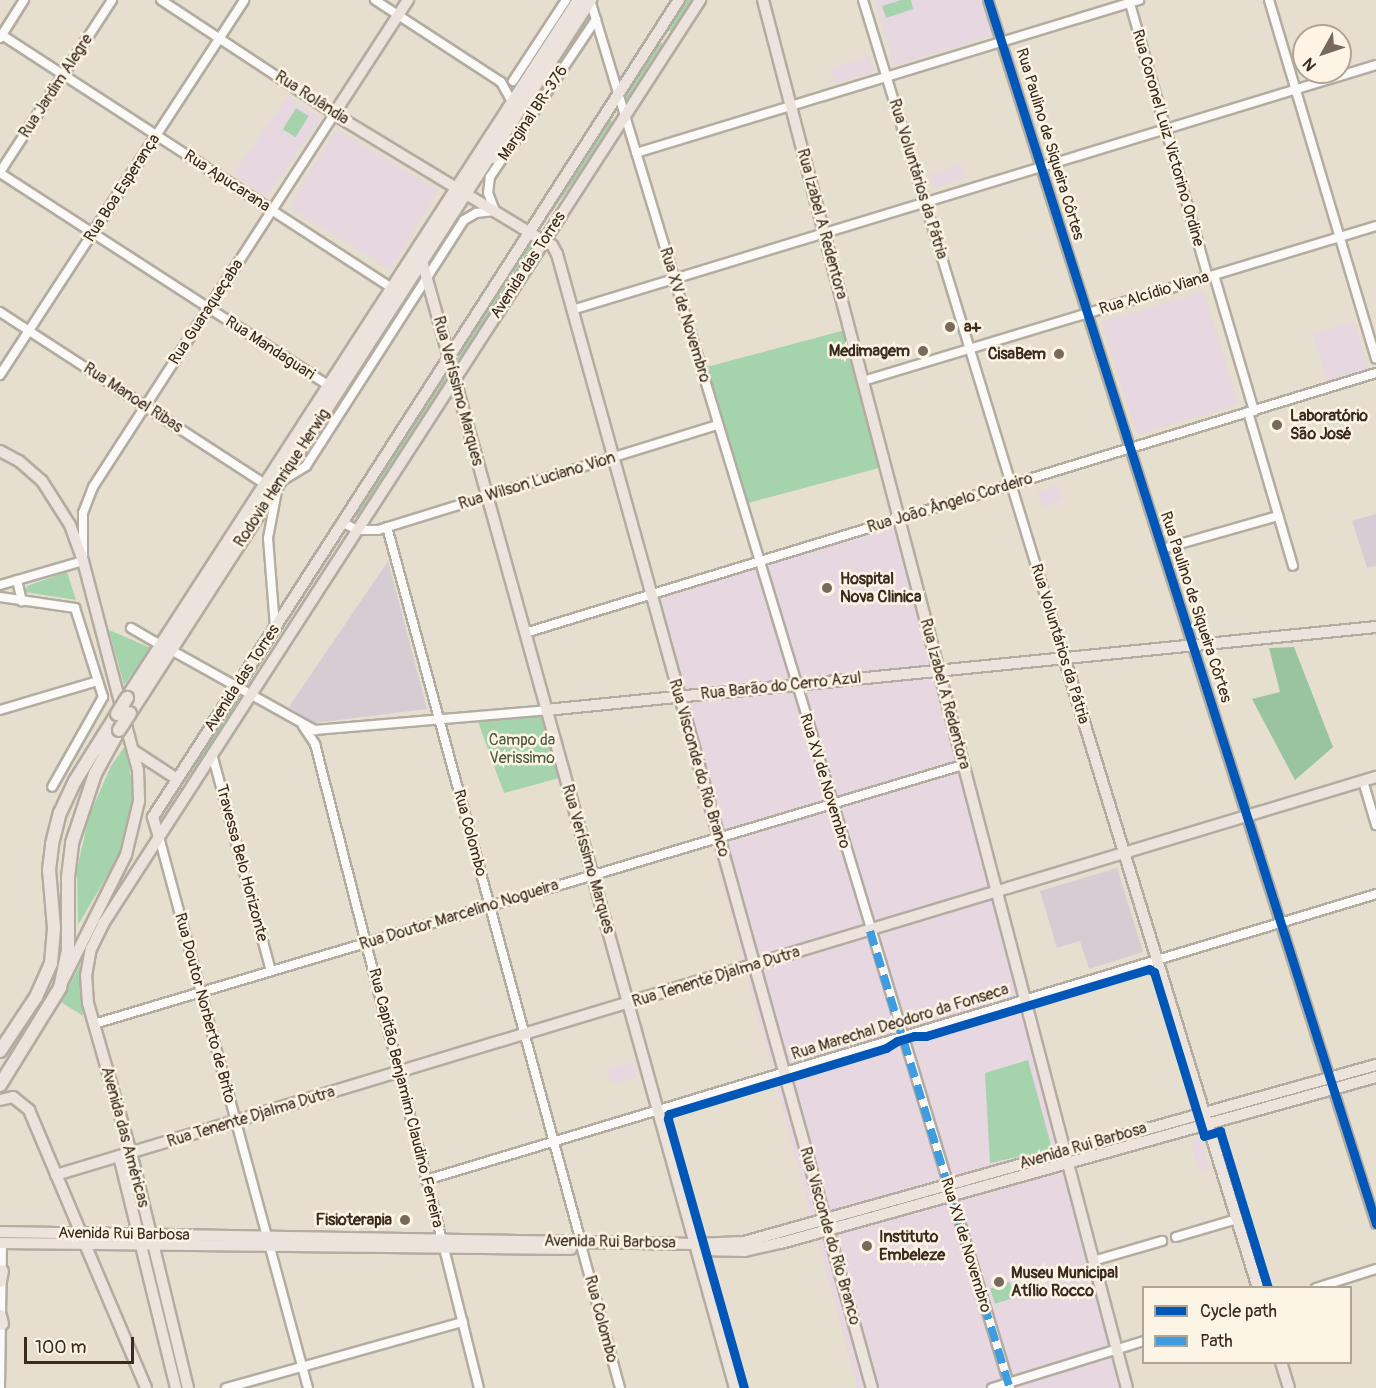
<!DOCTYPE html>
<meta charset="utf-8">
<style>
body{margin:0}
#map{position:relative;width:1376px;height:1388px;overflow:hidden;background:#e6dece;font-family:Pangolin,sans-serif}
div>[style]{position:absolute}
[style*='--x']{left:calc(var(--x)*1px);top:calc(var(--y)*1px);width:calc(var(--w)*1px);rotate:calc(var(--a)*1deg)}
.built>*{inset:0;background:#e7d7e0;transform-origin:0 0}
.industrial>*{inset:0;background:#d6cdd4}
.green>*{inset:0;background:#a5d3ac;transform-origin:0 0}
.forest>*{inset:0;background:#9ac4a0}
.roads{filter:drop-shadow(2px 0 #b3aca1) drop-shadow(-2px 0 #b3aca1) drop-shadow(0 2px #b3aca1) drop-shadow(0 -2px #b3aca1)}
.minor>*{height:8px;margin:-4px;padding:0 4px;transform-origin:4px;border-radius:4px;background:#fbfaf8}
.major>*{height:10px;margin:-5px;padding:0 5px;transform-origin:5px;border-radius:5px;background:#ece4dc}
.highway>*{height:12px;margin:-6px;padding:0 6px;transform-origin:6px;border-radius:6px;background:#ece4dc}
.bridges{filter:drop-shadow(2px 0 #b3aca1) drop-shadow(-2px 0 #b3aca1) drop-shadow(0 2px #b3aca1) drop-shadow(0 -2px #b3aca1)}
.highway-bridge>*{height:12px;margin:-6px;padding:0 6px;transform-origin:6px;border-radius:6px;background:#ece4dc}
.quiet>*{height:8px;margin-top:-4px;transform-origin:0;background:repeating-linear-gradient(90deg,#3f9ce0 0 15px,transparent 0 23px)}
.cycleway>*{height:9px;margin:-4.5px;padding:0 4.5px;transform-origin:4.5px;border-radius:4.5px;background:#0057b8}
.dots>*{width:16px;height:16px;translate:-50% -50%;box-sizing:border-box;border:3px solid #fcf5e5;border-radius:50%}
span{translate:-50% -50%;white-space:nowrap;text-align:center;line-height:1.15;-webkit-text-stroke:5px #fcf5e5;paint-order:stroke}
.street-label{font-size:16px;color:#3b2a1e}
.poi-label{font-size:16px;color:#3b2a1e;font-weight:700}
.left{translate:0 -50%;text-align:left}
.right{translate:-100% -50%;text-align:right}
.park-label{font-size:16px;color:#4b5a40}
.legend{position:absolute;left:1142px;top:1286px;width:210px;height:78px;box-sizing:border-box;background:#fcf5e5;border:2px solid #afa495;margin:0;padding:8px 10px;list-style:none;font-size:18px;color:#3b2a1e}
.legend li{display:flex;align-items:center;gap:12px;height:30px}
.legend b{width:30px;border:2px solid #afa495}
.north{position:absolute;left:1292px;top:24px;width:60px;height:60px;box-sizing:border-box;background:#fcf5e5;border:2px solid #afa495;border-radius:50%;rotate:230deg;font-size:16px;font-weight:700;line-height:24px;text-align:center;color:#3b2a1e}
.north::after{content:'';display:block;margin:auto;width:21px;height:27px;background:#77695c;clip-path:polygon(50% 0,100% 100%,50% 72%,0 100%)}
.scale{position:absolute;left:24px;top:1337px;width:110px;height:27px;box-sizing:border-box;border:3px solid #3b2a1e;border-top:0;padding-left:8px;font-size:18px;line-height:21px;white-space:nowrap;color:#3b2a1e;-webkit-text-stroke:4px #fcf5e5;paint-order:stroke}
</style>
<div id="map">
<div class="built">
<div style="clip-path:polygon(874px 0,983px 0,994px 35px,895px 66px)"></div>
<div style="left:869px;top:56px;width:16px;height:40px;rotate:72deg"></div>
<div style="left:288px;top:96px;width:40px;height:95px;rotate:35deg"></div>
<div style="left:336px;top:129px;width:119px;height:92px;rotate:31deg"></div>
<div style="left:961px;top:165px;width:14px;height:33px;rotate:73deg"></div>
<div style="clip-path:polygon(1204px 291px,1237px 401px,1233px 406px,1137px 435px,1101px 322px)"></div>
<div style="left:1354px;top:321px;width:51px;height:43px;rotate:73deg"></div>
<div style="left:1058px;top:485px;width:16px;height:21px;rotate:72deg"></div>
<div style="left:896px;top:527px;width:891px;height:260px;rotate:75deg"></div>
<div style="left:633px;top:1062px;width:15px;height:27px;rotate:74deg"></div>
<div style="left:1201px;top:1139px;width:30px;height:10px;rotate:76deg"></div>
</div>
<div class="industrial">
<div style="clip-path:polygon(1376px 514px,1376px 566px,1367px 567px,1352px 521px)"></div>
<div style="clip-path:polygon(388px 561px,427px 709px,314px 723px,289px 707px)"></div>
<div style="clip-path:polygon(1117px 868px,1143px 952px,1089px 969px,1080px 941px,1057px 948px,1040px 891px)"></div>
</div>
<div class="green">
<div style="clip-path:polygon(684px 0,698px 0,675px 34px,666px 28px)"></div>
<div style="clip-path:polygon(901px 0,911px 0,913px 9px,886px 18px,882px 6px)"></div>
<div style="clip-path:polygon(658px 42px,667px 47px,628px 106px,624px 93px)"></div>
<div style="left:296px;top:108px;width:15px;height:25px;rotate:32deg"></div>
<div style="left:608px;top:119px;width:9px;height:129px;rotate:36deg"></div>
<div style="left:529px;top:238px;width:12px;height:143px;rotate:31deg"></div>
<div style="left:845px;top:330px;width:142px;height:144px;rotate:75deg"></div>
<div style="clip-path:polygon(445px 370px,452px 379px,359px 518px,353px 514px)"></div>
<div style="clip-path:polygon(67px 572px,76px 600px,25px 592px,27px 586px)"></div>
<div style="clip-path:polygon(109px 630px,151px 648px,124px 685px)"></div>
<div style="left:234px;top:696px;width:10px;height:100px;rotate:29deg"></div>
<div style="clip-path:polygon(544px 713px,563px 777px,504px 793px,477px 719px)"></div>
<div style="clip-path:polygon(125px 746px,133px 787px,133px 809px,127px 835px,116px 861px,78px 925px,77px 869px,89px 816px,111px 766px)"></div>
<div style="clip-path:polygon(80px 965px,83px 1016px,61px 1002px)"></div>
<div style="clip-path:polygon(1028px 1060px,1052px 1149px,990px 1163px,985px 1073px)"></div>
<div style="left:1010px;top:1282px;width:16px;height:21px;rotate:72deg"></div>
</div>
<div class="forest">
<div style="clip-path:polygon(1294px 647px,1333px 747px,1295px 780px,1252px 699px,1280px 692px,1269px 648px)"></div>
</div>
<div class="roads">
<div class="minor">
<div style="--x:375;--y:0;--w:150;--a:33.1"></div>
<div style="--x:501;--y:82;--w:23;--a:61"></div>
<div style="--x:590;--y:0;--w:1450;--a:73.16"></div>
<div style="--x:863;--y:0;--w:687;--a:72.99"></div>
<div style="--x:988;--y:0;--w:1284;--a:72.41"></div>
<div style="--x:1129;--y:0;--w:288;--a:74.1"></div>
<div style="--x:1269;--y:0;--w:374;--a:73.4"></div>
<div style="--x:2;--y:35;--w:465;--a:33"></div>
<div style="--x:0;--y:38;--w:45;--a:-57.7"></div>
<div style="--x:513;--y:81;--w:97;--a:-56.8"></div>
<div style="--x:636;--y:153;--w:526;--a:-16.92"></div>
<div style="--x:0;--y:172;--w:205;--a:-56.9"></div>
<div style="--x:0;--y:173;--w:392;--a:32.9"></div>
<div style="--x:1214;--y:275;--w:142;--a:73.6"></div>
<div style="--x:572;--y:310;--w:841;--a:-16.95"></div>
<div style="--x:0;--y:312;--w:316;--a:33"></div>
<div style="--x:0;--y:375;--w:447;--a:-56.9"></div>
<div style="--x:863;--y:381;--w:536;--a:-16.81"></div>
<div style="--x:1248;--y:412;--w:160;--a:73.7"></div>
<div style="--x:283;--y:480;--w:27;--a:-31"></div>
<div style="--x:306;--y:466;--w:292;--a:-57.3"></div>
<div style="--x:464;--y:220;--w:14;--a:-30"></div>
<div style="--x:476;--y:213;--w:19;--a:-6"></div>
<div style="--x:495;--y:211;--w:19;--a:-111"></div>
<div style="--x:488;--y:193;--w:16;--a:-83"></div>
<div style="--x:490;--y:177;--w:190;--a:-56.1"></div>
<div style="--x:342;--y:522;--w:17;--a:28"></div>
<div style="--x:357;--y:530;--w:21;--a:0"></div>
<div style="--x:378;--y:530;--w:356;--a:-17.2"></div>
<div style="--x:387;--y:527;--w:741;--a:74.82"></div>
<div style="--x:1162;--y:549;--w:121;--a:-15.9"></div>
<div style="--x:17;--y:580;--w:22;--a:77"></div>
<div style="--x:0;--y:585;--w:86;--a:-16.1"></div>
<div style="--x:83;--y:561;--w:48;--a:-90"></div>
<div style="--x:83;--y:513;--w:28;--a:-69"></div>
<div style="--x:93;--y:487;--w:444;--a:-57.1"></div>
<div style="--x:334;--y:114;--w:207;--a:-146.6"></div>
<div style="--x:0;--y:597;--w:76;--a:8.3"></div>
<div style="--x:75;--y:608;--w:93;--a:72.5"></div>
<div style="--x:103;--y:697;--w:103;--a:119.5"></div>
<div style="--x:275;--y:627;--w:89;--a:-94.5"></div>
<div style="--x:268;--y:538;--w:48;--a:-79.2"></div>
<div style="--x:131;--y:628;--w:34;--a:30"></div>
<div style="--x:525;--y:633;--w:890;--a:-16.99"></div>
<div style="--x:171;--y:650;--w:165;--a:29.1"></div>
<div style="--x:315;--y:730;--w:232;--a:-4.9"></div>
<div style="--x:0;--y:710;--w:102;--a:-16.5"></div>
<div style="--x:303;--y:726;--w:22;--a:56"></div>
<div style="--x:315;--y:744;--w:512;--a:75.64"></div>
<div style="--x:212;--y:754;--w:225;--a:74.8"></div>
<div style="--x:1363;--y:781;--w:46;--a:73.5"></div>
<div style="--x:159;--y:837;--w:571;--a:74.87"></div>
<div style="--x:94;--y:1024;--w:907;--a:-16.6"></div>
<div style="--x:426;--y:1180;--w:992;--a:-16.75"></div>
<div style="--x:1176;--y:1237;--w:64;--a:-16.4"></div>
<div style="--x:444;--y:1248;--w:144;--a:76"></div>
<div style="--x:582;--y:1249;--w:144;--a:74.7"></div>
<div style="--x:1093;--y:1261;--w:72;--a:-16.2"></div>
<div style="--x:1316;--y:1288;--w:63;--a:-17.6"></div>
<div style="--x:0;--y:1388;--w:145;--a:-89.2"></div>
<div style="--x:226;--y:1388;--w:246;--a:-15.6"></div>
<div style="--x:992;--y:1388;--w:159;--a:-17.2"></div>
</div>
<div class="major">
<div style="--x:408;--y:0;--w:136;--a:123"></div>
<div style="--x:334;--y:114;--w:245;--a:31.2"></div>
<div style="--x:544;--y:241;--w:9;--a:27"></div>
<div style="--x:552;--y:245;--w:10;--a:61"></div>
<div style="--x:557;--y:254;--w:1177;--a:74.48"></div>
<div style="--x:763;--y:0;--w:1435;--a:75.31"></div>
<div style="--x:422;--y:261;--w:1170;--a:74.48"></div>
<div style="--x:0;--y:451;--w:21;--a:28"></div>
<div style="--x:19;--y:461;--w:30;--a:41"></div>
<div style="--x:42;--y:481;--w:52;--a:57.5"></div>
<div style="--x:70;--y:525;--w:38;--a:70"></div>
<div style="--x:83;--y:561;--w:216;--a:75.3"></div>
<div style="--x:138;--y:770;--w:31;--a:88"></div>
<div style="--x:139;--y:801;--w:56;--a:103.5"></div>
<div style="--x:126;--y:855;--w:139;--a:116.6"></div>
<div style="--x:1064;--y:657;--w:660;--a:72.91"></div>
<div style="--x:546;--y:710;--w:834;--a:-5.71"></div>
<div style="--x:134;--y:751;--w:51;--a:33.1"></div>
<div style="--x:159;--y:837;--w:21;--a:-107"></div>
<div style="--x:153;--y:817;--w:972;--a:-57.23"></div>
<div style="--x:0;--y:1100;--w:13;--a:-13"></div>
<div style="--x:13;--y:1097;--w:21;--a:39"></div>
<div style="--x:29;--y:1110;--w:134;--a:67.1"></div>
<div style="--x:119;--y:1156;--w:239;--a:76.2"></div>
<div style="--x:56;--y:1175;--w:1379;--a:-16.78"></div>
<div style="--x:0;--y:1232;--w:695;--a:0.99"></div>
<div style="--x:695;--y:1244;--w:49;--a:-2.3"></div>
<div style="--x:744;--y:1242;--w:656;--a:-15.65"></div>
<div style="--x:0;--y:1243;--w:571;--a:0.6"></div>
<div style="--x:85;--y:1244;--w:156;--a:67"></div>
<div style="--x:701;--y:1250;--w:44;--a:1.3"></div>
<div style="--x:745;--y:1251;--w:37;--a:-13"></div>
<div style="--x:781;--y:1243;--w:618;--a:-15.59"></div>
<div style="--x:1281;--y:1362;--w:27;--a:73"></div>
<div style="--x:188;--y:1388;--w:242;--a:-103.6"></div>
<div style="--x:131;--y:1153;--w:156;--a:-106"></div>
<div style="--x:88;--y:1003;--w:27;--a:-94"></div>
<div style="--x:86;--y:976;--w:27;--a:-80"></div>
<div style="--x:91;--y:949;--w:28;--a:-64"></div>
<div style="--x:103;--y:924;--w:103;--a:-57.2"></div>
<div style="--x:159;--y:837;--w:997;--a:-57.12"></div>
</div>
<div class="highway">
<div style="--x:493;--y:157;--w:26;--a:-39"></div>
<div style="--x:127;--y:698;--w:832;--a:-57.07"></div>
<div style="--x:130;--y:713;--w:849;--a:-57.17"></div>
<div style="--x:0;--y:1051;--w:65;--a:-56.3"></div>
<div style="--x:36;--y:997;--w:37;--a:-66"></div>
<div style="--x:51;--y:963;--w:35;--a:-85"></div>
<div style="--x:54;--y:928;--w:58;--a:-94.9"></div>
<div style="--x:49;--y:870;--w:26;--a:-83"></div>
<div style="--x:52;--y:844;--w:32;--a:-76"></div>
<div style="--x:60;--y:813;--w:35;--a:-65"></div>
<div style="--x:75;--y:781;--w:79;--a:-57.9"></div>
<div style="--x:0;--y:1085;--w:114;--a:-58.3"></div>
<div style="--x:60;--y:988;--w:40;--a:-78"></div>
<div style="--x:68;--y:949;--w:72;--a:-90"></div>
<div style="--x:68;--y:877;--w:34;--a:-83"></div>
<div style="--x:72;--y:843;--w:73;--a:-71.6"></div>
<div style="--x:95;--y:774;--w:50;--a:-61.4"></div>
<div style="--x:0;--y:1281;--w:10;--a:-79"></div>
<div style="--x:0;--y:1316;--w:8;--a:76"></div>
</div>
</div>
<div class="bridges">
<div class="highway-bridge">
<div style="--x:117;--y:714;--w:19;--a:-58"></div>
<div style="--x:119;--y:730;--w:20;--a:-57"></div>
</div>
</div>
<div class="quiet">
<div style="--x:870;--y:931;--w:478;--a:73"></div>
</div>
<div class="cycleway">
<div style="--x:988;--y:0;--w:1284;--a:72.41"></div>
<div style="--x:744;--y:1388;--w:280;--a:-105.8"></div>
<div style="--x:668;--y:1119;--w:5;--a:-79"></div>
<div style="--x:669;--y:1114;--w:227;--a:-16.9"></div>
<div style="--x:886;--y:1048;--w:13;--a:-32"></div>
<div style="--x:897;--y:1041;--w:18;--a:-16"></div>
<div style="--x:914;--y:1036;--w:12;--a:0"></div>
<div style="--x:926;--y:1036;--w:233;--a:-16.7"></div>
<div style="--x:1149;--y:969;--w:6;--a:31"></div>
<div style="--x:1154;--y:972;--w:171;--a:73"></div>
<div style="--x:1204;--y:1136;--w:17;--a:-17"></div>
<div style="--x:1220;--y:1131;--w:164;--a:73"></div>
</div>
<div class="dots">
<div style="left:950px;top:327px;background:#77695c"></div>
<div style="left:923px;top:351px;background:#77695c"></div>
<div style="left:1059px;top:354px;background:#77695c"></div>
<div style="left:1277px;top:425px;background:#77695c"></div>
<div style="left:827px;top:588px;background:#77695c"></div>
<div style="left:405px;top:1220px;background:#77695c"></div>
<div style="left:867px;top:1246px;background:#77695c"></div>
<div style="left:999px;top:1282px;background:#77695c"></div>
</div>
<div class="street-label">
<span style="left:56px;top:86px;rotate:-57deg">Rua Jardim Alegre</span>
<span style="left:312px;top:98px;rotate:33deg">Rua Rolândia</span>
<span style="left:533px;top:113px;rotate:-56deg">Marginal BR-376</span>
<span style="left:1168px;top:138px;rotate:74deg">Rua Coronel Luiz Victorino Ordine</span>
<span style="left:1050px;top:144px;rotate:73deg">Rua Paulino de Siqueira Côrtes</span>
<span style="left:918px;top:179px;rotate:73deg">Rua Voluntários da Pátria</span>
<span style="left:227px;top:181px;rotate:33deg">Rua Apucarana</span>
<span style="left:122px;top:188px;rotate:-57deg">Rua Boa Esperança</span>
<span style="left:822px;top:224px;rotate:75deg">Rua Izabel A Redentora</span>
<span style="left:528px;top:265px;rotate:-57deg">Avenida das Torres</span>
<span style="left:1154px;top:293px;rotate:-17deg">Rua Alcídio Viana</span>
<span style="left:206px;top:312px;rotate:-57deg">Rua Guaraqueçaba</span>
<span style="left:685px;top:315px;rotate:73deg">Rua XV de Novembro</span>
<span style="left:270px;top:348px;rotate:33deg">Rua Mandaguari</span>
<span style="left:458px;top:391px;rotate:75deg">Rua Veríssimo Marques</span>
<span style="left:133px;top:398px;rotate:33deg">Rua Manoel Ribas</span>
<span style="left:282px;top:478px;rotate:-57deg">Rodovia Henrique Herwig</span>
<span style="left:537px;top:481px;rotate:-17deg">Rua Wilson Luciano Vion</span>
<span style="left:950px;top:503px;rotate:-17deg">Rua João Ângelo Cordeiro</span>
<span style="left:1196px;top:607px;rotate:72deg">Rua Paulino de Siqueira Côrtes</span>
<span style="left:1060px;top:644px;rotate:73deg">Rua Voluntários da Pátria</span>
<span style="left:242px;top:678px;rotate:-57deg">Avenida das Torres</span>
<span style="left:781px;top:686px;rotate:-6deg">Rua Barão do Cerro Azul</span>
<span style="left:945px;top:694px;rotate:75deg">Rua Izabel A Redentora</span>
<span style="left:699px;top:768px;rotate:74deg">Rua Visconde do Rio Branco</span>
<span style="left:825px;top:781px;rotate:73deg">Rua XV de Novembro</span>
<span style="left:470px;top:833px;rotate:75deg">Rua Colombo</span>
<span style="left:588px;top:859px;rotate:74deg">Rua Veríssimo Marques</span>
<span style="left:242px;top:863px;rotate:75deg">Travessa Belo Horizonte</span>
<span style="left:459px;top:915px;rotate:-17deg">Rua Doutor Marcelino Nogueira</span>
<span style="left:716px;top:977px;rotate:-17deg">Rua Tenente Djalma Dutra</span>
<span style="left:205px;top:1008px;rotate:75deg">Rua Doutor Norberto de Brito</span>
<span style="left:900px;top:1022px;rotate:-17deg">Rua Marechal Deodoro da Fonseca</span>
<span style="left:406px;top:1098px;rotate:76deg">Rua Capitão Benjamim Claudino Ferreira</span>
<span style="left:251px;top:1117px;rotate:-17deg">Rua Tenente Djalma Dutra</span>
<span style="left:125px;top:1137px;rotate:75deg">Avenida das Américas</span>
<span style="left:1083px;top:1146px;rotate:-16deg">Avenida Rui Barbosa</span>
<span style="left:124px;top:1234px;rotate:1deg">Avenida Rui Barbosa</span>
<span style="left:830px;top:1236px;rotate:74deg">Rua Visconde do Rio Branco</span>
<span style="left:610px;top:1242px;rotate:1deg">Avenida Rui Barbosa</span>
<span style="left:966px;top:1245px;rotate:73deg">Rua XV de Novembro</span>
<span style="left:601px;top:1319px;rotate:75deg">Rua Colombo</span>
</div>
<div class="poi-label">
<span class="left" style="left:964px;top:327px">a+</span>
<span class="right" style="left:910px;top:351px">Medimagem</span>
<span class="right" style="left:1046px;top:354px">CisaBem</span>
<span class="left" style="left:1290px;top:425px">Laboratório<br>São José</span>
<span class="left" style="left:840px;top:588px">Hospital<br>Nova Clinica</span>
<span class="right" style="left:392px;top:1220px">Fisioterapia</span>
<span class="left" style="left:879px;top:1246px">Instituto<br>Embeleze</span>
<span class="left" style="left:1011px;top:1282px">Museu Municipal<br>Atílio Rocco</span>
</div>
<div class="park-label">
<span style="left:522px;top:749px">Campo da<br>Verissimo</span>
</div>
<ul class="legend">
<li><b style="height:8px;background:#0057b8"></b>Cycle path</li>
<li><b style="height:8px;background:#3f9ce0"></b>Path</li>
</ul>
<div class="north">N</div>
<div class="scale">100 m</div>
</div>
